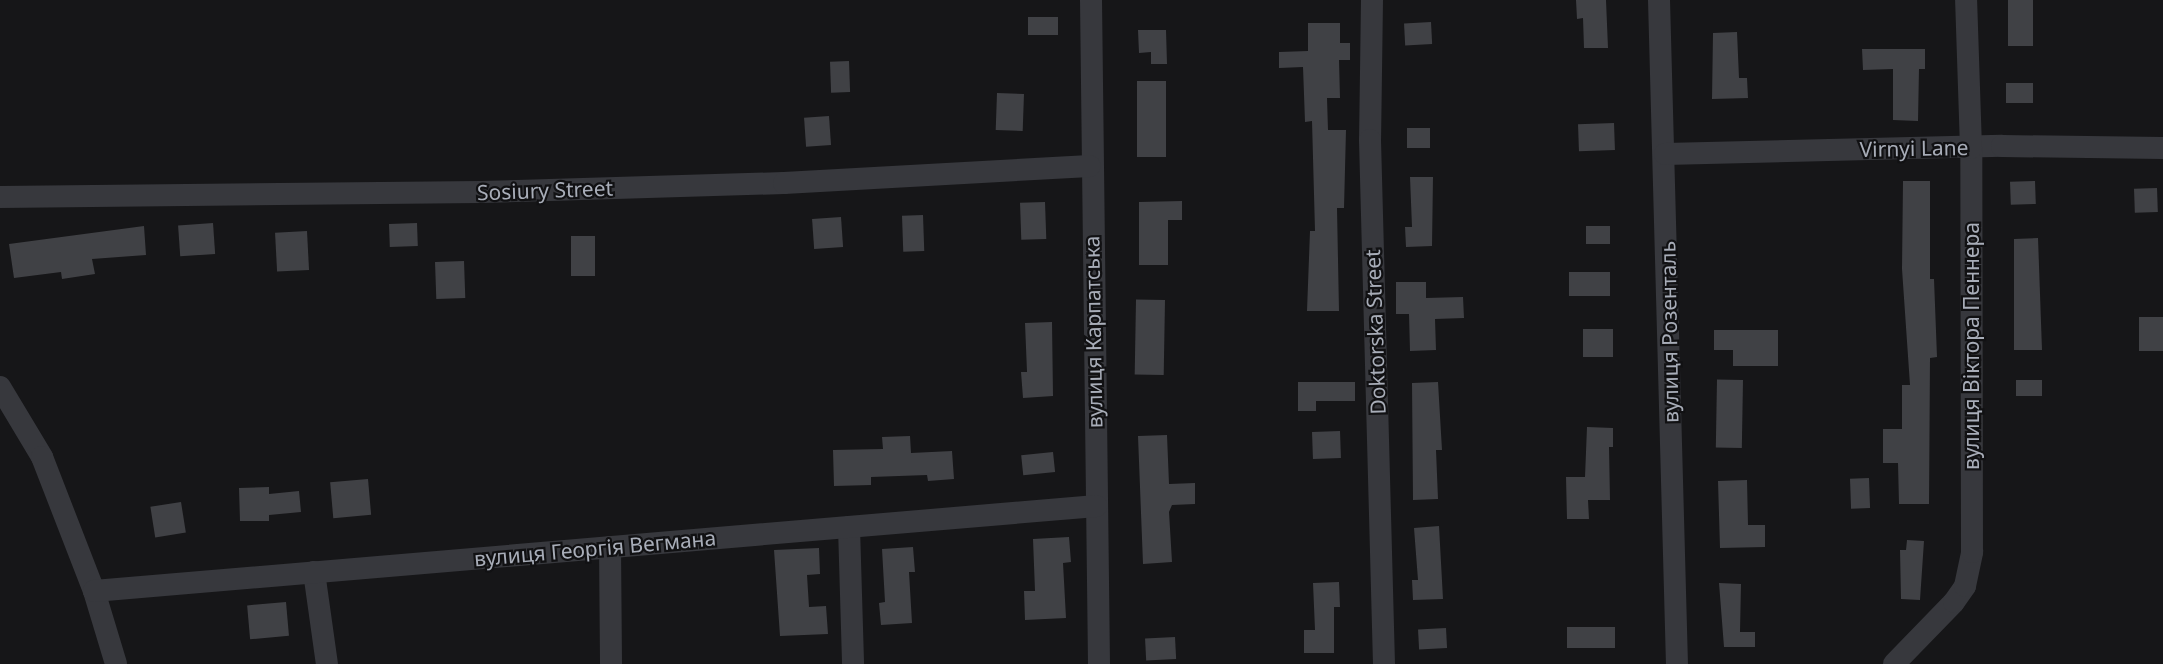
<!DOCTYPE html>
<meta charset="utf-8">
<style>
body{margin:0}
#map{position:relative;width:2163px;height:664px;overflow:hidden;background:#161618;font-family:"Noto Sans",sans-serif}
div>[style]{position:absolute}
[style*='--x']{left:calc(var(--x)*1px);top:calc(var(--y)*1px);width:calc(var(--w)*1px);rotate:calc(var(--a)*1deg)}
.building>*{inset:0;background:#404145;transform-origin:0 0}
.minor>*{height:22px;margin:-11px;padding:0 11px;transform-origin:11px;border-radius:11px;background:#37383d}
span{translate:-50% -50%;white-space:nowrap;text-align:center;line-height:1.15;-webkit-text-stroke:4.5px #111113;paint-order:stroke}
.street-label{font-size:21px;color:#a8adb8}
</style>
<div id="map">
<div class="building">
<div style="clip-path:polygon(1576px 0,1606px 0,1608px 48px,1584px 48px,1583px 18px,1577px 19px)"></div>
<div style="left:2008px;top:0;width:25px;height:46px"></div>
<div style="left:1028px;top:17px;width:30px;height:18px"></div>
<div style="left:1431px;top:22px;width:22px;height:27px;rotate:87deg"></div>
<div style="clip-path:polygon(1308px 23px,1340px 23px,1340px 43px,1350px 43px,1350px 60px,1339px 60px,1340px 98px,1327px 98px,1328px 130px,1346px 130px,1344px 208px,1337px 208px,1339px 311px,1307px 311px,1310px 231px,1315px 231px,1312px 121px,1305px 122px,1303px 67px,1279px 68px,1279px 52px,1308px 51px)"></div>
<div style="clip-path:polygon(1138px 30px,1166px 30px,1167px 64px,1151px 64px,1151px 52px,1139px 53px)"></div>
<div style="clip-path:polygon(1737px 32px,1739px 78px,1747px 78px,1748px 98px,1712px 99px,1713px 33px)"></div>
<div style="clip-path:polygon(1862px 49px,1925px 49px,1925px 69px,1919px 69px,1918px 121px,1893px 120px,1893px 69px,1863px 70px)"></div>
<div style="left:849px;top:61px;width:31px;height:19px;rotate:88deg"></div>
<div style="left:1166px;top:81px;width:76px;height:29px;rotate:90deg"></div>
<div style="left:2006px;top:83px;width:27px;height:20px"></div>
<div style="left:997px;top:93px;width:27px;height:37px;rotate:2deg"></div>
<div style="left:829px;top:116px;width:29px;height:25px;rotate:86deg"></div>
<div style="left:1614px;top:123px;width:27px;height:36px;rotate:88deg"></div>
<div style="left:1407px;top:128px;width:23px;height:20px"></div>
<div style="clip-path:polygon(1410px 177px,1433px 177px,1432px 246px,1406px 247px,1405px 227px,1412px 227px)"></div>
<div style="clip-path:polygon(1903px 181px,1930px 181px,1930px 279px,1934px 279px,1937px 357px,1930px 358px,1929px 504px,1899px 504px,1898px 463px,1883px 463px,1883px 429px,1902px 429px,1902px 385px,1910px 385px,1902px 269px)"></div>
<div style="left:2035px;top:181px;width:23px;height:25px;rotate:88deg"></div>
<div style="left:2157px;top:188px;width:24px;height:23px;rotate:88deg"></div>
<div style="clip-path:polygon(1182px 201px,1182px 220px,1168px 220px,1168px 265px,1139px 265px,1139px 202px)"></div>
<div style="left:1045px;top:202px;width:37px;height:25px;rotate:88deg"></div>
<div style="left:923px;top:215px;width:36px;height:21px;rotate:88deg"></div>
<div style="left:841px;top:217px;width:30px;height:29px;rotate:86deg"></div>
<div style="left:213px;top:223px;width:31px;height:35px;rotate:86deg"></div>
<div style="left:417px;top:223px;width:23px;height:28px;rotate:88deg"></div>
<div style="clip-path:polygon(144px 226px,146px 255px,92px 259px,95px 274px,62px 279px,61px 272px,14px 278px,9px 244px)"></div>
<div style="left:1586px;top:226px;width:24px;height:18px"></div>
<div style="left:307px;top:231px;width:39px;height:32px;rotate:87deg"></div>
<div style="left:571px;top:236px;width:24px;height:40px"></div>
<div style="clip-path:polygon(2038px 238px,2042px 350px,2014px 350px,2014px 239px)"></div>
<div style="left:464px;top:261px;width:37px;height:29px;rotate:88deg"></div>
<div style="left:1610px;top:272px;width:24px;height:41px;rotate:90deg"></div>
<div style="clip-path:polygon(1396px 282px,1426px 282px,1426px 298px,1463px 297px,1464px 318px,1435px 319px,1436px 350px,1410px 351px,1409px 314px,1396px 314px)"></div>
<div style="left:1165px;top:300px;width:75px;height:29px;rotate:91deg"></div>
<div style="left:2163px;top:317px;width:34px;height:24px;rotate:90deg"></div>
<div style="clip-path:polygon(1052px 322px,1053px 396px,1023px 398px,1021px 372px,1027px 372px,1025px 323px)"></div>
<div style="left:1583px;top:329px;width:30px;height:28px"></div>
<div style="clip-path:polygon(1714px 330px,1778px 330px,1778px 366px,1733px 366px,1733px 350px,1714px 350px)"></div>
<div style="left:1743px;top:380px;width:68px;height:26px;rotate:91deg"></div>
<div style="left:2016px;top:380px;width:26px;height:16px"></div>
<div style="clip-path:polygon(1298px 382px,1355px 382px,1355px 401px,1316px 401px,1316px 411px,1298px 411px)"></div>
<div style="clip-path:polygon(1438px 382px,1442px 450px,1436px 450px,1438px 499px,1413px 500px,1412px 383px)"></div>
<div style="clip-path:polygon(1587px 427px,1613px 428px,1613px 447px,1609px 447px,1610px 500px,1588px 500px,1589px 519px,1567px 519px,1566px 477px,1585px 477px)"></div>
<div style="left:1340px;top:431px;width:27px;height:28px;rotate:88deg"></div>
<div style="clip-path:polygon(1167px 435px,1169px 484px,1195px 483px,1195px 504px,1172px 505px,1169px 512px,1172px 562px,1143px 564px,1138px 436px)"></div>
<div style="clip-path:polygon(910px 436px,911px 453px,952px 451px,954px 479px,928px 481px,927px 475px,871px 477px,871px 485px,834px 486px,833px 450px,883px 449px,882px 437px)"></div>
<div style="left:1053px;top:452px;width:20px;height:32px;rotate:84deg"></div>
<div style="left:1869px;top:478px;width:30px;height:19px;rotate:88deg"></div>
<div style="left:368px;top:479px;width:36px;height:38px;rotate:85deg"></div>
<div style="clip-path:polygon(1747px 480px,1748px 525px,1765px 525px,1765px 547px,1720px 548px,1718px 481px)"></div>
<div style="clip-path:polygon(269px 487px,269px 494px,299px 491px,301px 512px,269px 515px,269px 521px,240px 521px,239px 488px)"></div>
<div style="left:181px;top:502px;width:31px;height:31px;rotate:81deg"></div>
<div style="clip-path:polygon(1439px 526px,1443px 599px,1413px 600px,1412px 580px,1418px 580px,1414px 528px)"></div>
<div style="clip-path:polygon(1069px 537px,1071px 562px,1063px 563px,1066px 618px,1025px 620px,1024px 591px,1035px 591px,1033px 539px)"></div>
<div style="clip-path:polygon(1907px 540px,1924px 541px,1920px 600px,1901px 599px,1900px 550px,1906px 550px)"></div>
<div style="clip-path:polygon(913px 547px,915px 572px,909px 572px,912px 623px,881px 625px,879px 603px,885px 602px,882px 549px)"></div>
<div style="clip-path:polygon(819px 548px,820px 574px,807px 575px,809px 607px,826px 606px,828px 634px,780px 636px,774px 550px)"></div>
<div style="clip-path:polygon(1339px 582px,1340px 607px,1334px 607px,1334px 653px,1304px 653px,1304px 630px,1315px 630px,1313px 583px)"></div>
<div style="clip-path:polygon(1719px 583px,1741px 584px,1740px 632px,1755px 632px,1755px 647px,1724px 647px)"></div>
<div style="left:286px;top:602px;width:34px;height:39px;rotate:85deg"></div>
<div style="left:1567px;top:627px;width:48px;height:21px"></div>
<div style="left:1446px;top:628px;width:20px;height:28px;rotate:87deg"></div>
<div style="left:1175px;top:637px;width:22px;height:30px;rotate:87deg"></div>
</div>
<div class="minor">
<div style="--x:1091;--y:0;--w:664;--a:89.31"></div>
<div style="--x:1372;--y:0;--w:140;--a:90.8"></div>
<div style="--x:1370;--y:140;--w:524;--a:88.47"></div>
<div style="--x:1659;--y:0;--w:664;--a:88.45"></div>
<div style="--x:1665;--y:154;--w:337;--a:-1.4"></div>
<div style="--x:2002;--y:146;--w:161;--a:0.7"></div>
<div style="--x:0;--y:197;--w:481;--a:-0.6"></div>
<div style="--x:481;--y:192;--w:303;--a:-1.7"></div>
<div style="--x:784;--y:183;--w:306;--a:-3.2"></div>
<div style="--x:0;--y:387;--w:82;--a:59"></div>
<div style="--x:42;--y:457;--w:144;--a:68.8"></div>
<div style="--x:94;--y:591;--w:76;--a:73.2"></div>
<div style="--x:849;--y:527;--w:137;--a:88.3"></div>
<div style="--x:610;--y:547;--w:117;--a:89.5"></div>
<div style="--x:314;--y:572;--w:93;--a:82"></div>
<div style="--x:94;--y:591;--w:1006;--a:-4.85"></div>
<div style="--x:1894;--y:664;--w:86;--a:-45.9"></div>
<div style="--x:1954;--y:602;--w:19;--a:-55"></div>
<div style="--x:1965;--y:586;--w:35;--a:-78"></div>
<div style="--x:1972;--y:552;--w:404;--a:-90.1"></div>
<div style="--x:1971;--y:148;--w:148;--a:-91.9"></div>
</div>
<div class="street-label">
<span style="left:1914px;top:148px;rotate:-1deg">Virnyi Lane</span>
<span style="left:545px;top:190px;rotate:-2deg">Sosiury Street</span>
<span style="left:1093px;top:332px;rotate:-91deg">вулиця Карпатська</span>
<span style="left:1375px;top:332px;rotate:-92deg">Doktorska Street</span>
<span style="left:1669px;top:332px;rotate:-91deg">вулиця Розенталь</span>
<span style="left:1971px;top:346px;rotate:-90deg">вулиця Віктора Пеннера</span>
<span style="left:595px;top:548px;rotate:-5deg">вулиця Георгія Вегмана</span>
</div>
</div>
